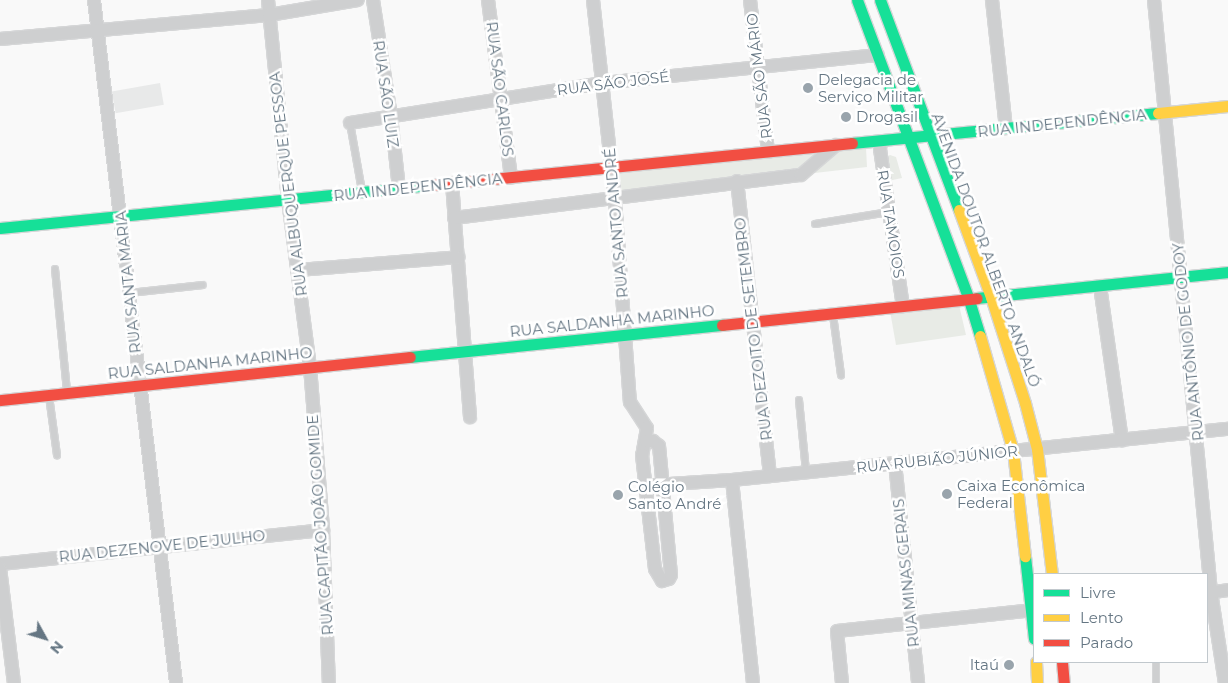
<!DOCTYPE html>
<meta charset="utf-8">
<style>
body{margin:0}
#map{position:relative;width:1228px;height:683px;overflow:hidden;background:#f9f9f9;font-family:Montserrat,sans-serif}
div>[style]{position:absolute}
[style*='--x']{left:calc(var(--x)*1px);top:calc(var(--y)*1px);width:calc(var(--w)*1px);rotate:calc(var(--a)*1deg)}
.built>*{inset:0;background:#e8e9e9;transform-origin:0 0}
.green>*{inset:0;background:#e8ebe6}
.roads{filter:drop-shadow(1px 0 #d5d6d7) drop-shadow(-1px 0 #d5d6d7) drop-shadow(0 1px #d5d6d7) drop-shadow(0 -1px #d5d6d7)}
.lane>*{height:6px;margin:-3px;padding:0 3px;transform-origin:3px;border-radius:3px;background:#cecfd0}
.street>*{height:12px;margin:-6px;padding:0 6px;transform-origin:6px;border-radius:6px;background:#cecfd0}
.fast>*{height:11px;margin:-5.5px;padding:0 5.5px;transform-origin:5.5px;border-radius:5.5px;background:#16e098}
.slow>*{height:11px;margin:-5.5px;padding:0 5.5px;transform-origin:5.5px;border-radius:5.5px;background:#ffcf43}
.jam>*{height:11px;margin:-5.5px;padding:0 5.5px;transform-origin:5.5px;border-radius:5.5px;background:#f24e42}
.dots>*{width:14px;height:14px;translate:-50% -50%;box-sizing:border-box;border:2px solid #fff;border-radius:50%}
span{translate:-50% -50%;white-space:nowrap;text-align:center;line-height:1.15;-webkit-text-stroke:5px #fff;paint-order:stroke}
.street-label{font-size:15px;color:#657683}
.poi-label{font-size:15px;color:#657683}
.left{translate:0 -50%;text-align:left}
.right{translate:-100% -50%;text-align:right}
.legend{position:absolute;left:1033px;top:573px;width:175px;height:90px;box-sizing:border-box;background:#fff;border:1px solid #c1c8cd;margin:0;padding:6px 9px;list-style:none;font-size:15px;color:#657683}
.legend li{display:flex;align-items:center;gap:10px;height:25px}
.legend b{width:25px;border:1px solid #c1c8cd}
.north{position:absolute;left:20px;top:613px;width:50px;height:50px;-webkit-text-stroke:4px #fff;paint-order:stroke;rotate:129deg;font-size:14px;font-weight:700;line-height:20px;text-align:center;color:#657683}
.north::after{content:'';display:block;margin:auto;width:18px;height:22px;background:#657683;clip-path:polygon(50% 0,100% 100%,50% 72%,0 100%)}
</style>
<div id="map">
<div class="built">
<div style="left:160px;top:83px;width:22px;height:49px;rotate:80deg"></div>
</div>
<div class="green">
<div style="clip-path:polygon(829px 148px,801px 171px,615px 196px,611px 171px)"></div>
<div style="clip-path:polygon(866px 148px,867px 167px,806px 174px,836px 151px)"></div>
<div style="clip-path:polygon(890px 155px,896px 157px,902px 178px,888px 181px,886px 157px)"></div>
<div style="clip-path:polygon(959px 305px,966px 335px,896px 345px,890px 311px)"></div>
</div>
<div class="roads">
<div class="lane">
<div style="--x:350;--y:123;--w:69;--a:80"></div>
<div style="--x:815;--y:224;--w:75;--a:-9.2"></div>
<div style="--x:55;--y:269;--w:124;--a:84.4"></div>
<div style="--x:130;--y:293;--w:73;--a:-6.3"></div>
<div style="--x:833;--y:315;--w:61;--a:82.4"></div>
<div style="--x:49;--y:396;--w:60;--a:82.3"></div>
<div style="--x:799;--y:400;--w:72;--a:84.4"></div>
<div style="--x:1156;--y:662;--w:21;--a:90"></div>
</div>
<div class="street">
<div style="--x:94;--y:0;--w:688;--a:83.15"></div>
<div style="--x:268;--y:0;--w:201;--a:84.3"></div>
<div style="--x:288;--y:200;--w:168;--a:82.5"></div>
<div style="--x:310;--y:367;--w:164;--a:85.4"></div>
<div style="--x:323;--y:530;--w:153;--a:87.8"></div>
<div style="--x:373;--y:0;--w:117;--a:81.2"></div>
<div style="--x:391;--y:116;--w:73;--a:83.7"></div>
<div style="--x:488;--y:0;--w:179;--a:82.6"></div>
<div style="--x:593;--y:0;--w:200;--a:83.7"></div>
<div style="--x:615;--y:199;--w:204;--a:85.8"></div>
<div style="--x:630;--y:402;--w:31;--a:57"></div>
<div style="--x:647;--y:428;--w:27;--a:100"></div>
<div style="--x:642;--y:455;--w:115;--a:83.5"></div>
<div style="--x:655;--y:569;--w:14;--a:60"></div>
<div style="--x:662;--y:581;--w:7;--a:-16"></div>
<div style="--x:669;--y:579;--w:4;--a:-63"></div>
<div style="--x:671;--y:575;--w:130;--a:-95.3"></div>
<div style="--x:659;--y:446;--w:8;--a:-140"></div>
<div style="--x:653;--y:441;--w:7;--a:180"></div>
<div style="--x:750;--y:0;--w:153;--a:83.2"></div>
<div style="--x:992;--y:0;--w:129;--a:83.8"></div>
<div style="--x:1154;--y:0;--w:595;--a:84.5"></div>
<div style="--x:1211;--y:592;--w:92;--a:81.3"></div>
<div style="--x:0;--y:39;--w:270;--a:-5.1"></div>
<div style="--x:269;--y:15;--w:90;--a:-9.6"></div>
<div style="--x:350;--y:123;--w:255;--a:-9"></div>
<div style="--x:602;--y:83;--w:277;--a:-5.8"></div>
<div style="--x:881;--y:141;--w:8;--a:97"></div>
<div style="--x:880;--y:149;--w:159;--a:81.7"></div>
<div style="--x:737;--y:181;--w:297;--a:83.6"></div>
<div style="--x:452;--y:183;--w:235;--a:85.6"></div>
<div style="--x:454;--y:218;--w:350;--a:-7.1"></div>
<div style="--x:801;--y:175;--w:46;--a:-40.6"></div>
<div style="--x:298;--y:270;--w:161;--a:-4.6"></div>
<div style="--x:1100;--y:286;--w:156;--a:81.9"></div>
<div style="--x:895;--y:463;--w:221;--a:84"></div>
<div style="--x:732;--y:480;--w:204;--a:84.1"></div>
<div style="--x:654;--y:485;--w:78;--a:-3.7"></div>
<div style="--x:732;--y:480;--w:499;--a:-5.9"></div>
<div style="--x:0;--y:564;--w:325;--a:-6"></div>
<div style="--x:0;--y:568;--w:116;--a:83.1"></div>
<div style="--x:1207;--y:593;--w:21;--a:-8"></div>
<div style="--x:842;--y:683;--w:52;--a:-95.5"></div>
<div style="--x:837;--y:631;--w:198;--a:-6.1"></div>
</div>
<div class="fast">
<div style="--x:857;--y:0;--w:320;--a:69.5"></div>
<div style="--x:969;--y:300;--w:38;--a:73"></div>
<div style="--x:880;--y:0;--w:224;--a:69.4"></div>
<div style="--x:852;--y:143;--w:307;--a:-5.6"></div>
<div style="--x:0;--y:228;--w:434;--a:-5.7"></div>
<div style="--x:977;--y:298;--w:252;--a:-5.9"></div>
<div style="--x:410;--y:357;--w:314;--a:-5.9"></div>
<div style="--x:1025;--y:556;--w:83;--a:83.8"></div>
</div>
<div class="slow">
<div style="--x:1158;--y:113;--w:70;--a:-5.7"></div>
<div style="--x:959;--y:210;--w:93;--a:69.8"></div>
<div style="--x:991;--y:297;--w:111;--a:72.2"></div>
<div style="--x:1025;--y:403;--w:48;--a:75.4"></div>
<div style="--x:1037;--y:449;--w:126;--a:83.2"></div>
<div style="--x:980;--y:336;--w:120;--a:74"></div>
<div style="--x:1013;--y:451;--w:106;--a:83.5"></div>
<div style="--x:1036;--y:662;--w:21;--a:87"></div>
</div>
<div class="jam">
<div style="--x:432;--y:185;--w:422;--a:-5.7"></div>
<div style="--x:722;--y:325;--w:256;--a:-6"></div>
<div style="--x:0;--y:400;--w:412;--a:-6"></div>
<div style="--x:1062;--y:662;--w:21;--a:85"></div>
</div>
</div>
<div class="dots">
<div style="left:808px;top:88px;background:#99a4ac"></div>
<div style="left:846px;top:117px;background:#99a4ac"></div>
<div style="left:947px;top:494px;background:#99a4ac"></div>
<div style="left:618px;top:495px;background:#99a4ac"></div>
<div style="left:1009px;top:665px;background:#99a4ac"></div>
</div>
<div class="street-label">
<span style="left:759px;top:76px;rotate:-97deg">RUA SÃO MÁRIO</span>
<span style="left:613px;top:83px;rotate:-7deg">RUA SÃO JOSÉ</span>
<span style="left:500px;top:89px;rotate:83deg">RUA SÃO CARLOS</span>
<span style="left:386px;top:94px;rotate:82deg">RUA SÃO LUIZ</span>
<span style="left:1062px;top:123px;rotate:-6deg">RUA INDEPENDÊNCIA</span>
<span style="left:288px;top:184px;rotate:-97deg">RUA ALBUQUERQUE PESSOA</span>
<span style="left:418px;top:187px;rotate:-6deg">RUA INDEPENDÊNCIA</span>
<span style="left:616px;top:223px;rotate:-95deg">RUA SANTO ANDRÉ</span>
<span style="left:891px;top:224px;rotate:81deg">RUA TAMOIOS</span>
<span style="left:986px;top:250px;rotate:70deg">AVENIDA DOUTOR ALBERTO ANDALÓ</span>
<span style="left:128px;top:282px;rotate:-96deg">RUA SANTA MARIA</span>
<span style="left:612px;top:321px;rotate:-6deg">RUA SALDANHA MARINHO</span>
<span style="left:753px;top:329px;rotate:-97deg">RUA DEZOITO DE SETEMBRO</span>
<span style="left:1188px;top:342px;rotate:-96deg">RUA ANTÔNIO DE GODOY</span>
<span style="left:210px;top:363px;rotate:-6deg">RUA SALDANHA MARINHO</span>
<span style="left:937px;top:459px;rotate:-6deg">RUA RUBIÃO JÚNIOR</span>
<span style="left:320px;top:525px;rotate:-94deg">RUA CAPITÃO JOÃO GOMIDE</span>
<span style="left:162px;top:546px;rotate:-6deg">RUA DEZENOVE DE JULHO</span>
<span style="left:906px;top:573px;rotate:-96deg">RUA MINAS GERAIS</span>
</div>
<div class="poi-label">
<span class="left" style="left:818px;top:88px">Delegacia de<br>Serviço Militar</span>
<span class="left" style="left:856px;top:117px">Drogasil</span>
<span class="left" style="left:957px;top:494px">Caixa Econômica<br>Federal</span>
<span class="left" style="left:628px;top:495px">Colégio<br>Santo André</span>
<span class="right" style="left:999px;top:665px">Itaú</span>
</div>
<ul class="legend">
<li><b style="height:6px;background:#16e098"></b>Livre</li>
<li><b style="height:6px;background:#ffcf43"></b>Lento</li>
<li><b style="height:6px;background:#f24e42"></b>Parado</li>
</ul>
<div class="north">N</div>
</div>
